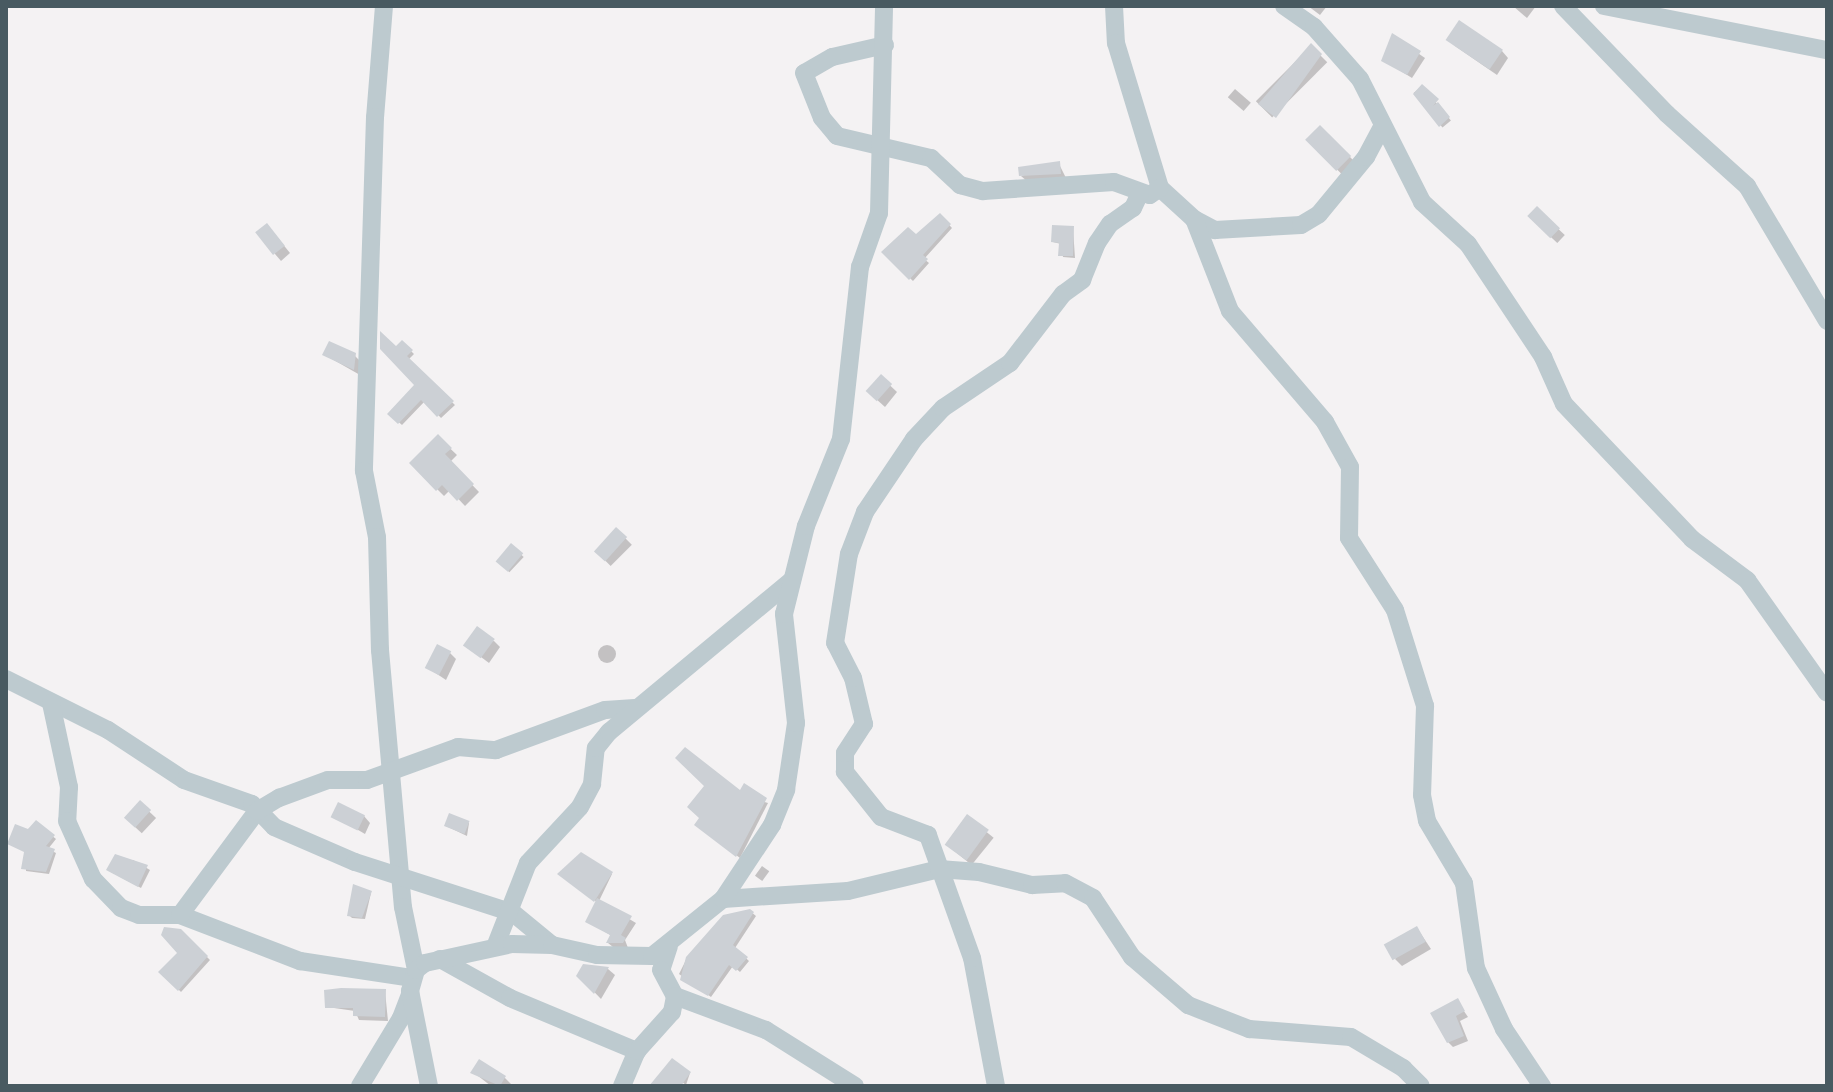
<!DOCTYPE html>
<style>
body{margin:0}
#map{position:relative;width:1833px;height:1092px;overflow:hidden;background:#f4f2f3;font-family:"Public Sans",sans-serif}
div>[style]{position:absolute}
[style*='--x']{left:calc(var(--x)*1px);top:calc(var(--y)*1px);width:calc(var(--w)*1px);rotate:calc(var(--a)*1deg)}
.shadow>*{inset:0;background:#0003;transform-origin:0 0}
.round{border-radius:50%}
.building>*{inset:0;background:#ccd0d5;transform-origin:0 0}
.minor>*{height:18px;margin:-9px;padding:0 9px;transform-origin:9px;border-radius:9px;background:#bdcacf}
span{translate:-50% -50%;white-space:nowrap;text-align:center;line-height:1.15;-webkit-text-stroke:8px #fff;paint-order:stroke}
.frame{position:absolute;inset:0;border:8px solid #485a61;pointer-events:none}
</style>
<div id="map">
<div class="shadow">
<div style="clip-path:polygon(1308px 6px,1327px 6px,1320px 15px)"></div>
<div style="clip-path:polygon(1513px 6px,1536px 6px,1527px 18px)"></div>
<div style="clip-path:polygon(1393px 36px,1425px 58px,1412px 78px,1383px 60px)"></div>
<div style="left:1311px;top:46px;width:23px;height:78px;rotate:45deg"></div>
<div style="clip-path:polygon(1455px 46px,1502px 51px,1508px 58px,1497px 75px)"></div>
<div style="left:1422px;top:86px;width:45px;height:11px;rotate:50deg"></div>
<div style="left:1235px;top:89px;width:21px;height:11px;rotate:41deg"></div>
<div style="left:1320px;top:127px;width:52px;height:18px;rotate:45deg"></div>
<div style="clip-path:polygon(1059px 164px,1067px 180px,1028px 182px,1021px 176px)"></div>
<div style="left:1537px;top:209px;width:38px;height:11px;rotate:43deg"></div>
<div style="clip-path:polygon(940px 215px,952px 228px,924px 259px,929px 263px,913px 281px,883px 252px,916px 237px)"></div>
<div style="clip-path:polygon(1073px 228px,1075px 258px,1063px 257px,1061px 244px,1053px 242px)"></div>
<div style="clip-path:polygon(273px 232px,290px 253px,281px 261px,275px 254px)"></div>
<div style="clip-path:polygon(402px 342px,414px 354px,408px 360px,455px 405px,441px 418px,425px 401px,402px 425px,393px 417px,417px 385px,396px 349px)"></div>
<div style="clip-path:polygon(325px 355px,354px 355px,361px 362px,360px 375px)"></div>
<div style="clip-path:polygon(881px 377px,897px 392px,885px 407px,875px 398px)"></div>
<div style="clip-path:polygon(438px 437px,457px 455px,450px 462px,479px 492px,465px 506px,450px 490px,444px 496px,411px 463px)"></div>
<div style="left:617px;top:530px;width:21px;height:30px;rotate:45deg"></div>
<div style="left:512px;top:546px;width:16px;height:21px;rotate:43deg"></div>
<div style="clip-path:polygon(494px 641px,500px 647px,489px 663px,465px 645px)"></div>
<div class="round" style="left:598px;top:645px;width:18px;height:18px"></div>
<div style="clip-path:polygon(450px 653px,456px 659px,446px 680px,428px 668px)"></div>
<div style="clip-path:polygon(707px 785px,768px 803px,740px 858px,699px 827px)"></div>
<div style="left:140px;top:803px;width:22px;height:21px;rotate:43deg"></div>
<div style="clip-path:polygon(334px 816px,364px 816px,370px 823px,365px 834px)"></div>
<div style="left:968px;top:817px;width:33px;height:35px;rotate:39deg"></div>
<div style="clip-path:polygon(36px 823px,56px 839px,48px 849px,56px 853px,49px 874px,26px 871px,26px 852px,9px 844px)"></div>
<div style="clip-path:polygon(469px 823px,467px 836px,446px 826px)"></div>
<div style="clip-path:polygon(133px 860px,150px 870px,141px 888px,111px 872px)"></div>
<div style="left:762px;top:866px;width:9px;height:12px;rotate:36deg"></div>
<div style="clip-path:polygon(612px 874px,599px 901px,636px 923px,625px 940px,628px 948px,613px 947px,608px 943px,612px 936px,587px 921px,597px 902px,562px 876px)"></div>
<div style="clip-path:polygon(371px 893px,365px 919px,352px 918px,350px 916px)"></div>
<div style="clip-path:polygon(750px 911px,756px 916px,735px 948px,749px 961px,740px 972px,733px 966px,711px 997px,679px 974px,687px 958px)"></div>
<div style="clip-path:polygon(1417px 928px,1431px 949px,1402px 966px,1395px 959px)"></div>
<div style="clip-path:polygon(181px 931px,210px 960px,181px 992px,161px 972px,180px 953px)"></div>
<div style="clip-path:polygon(584px 966px,608px 969px,615px 975px,601px 999px,579px 976px)"></div>
<div style="clip-path:polygon(385px 991px,388px 1021px,359px 1020px,355px 1011px,327px 1007px)"></div>
<div style="clip-path:polygon(1457px 1001px,1468px 1017px,1460px 1021px,1468px 1041px,1453px 1047px,1448px 1042px)"></div>
<div style="clip-path:polygon(473px 1072px,505px 1078px,511px 1084px,491px 1086px)"></div>
<div style="clip-path:polygon(690px 1073px,686px 1085px,678px 1079px,663px 1086px)"></div>
</div>
<div class="building">
<div style="left:1459px;top:20px;width:53px;height:24px;rotate:34deg"></div>
<div style="clip-path:polygon(1392px 33px,1421px 51px,1407px 75px,1381px 61px)"></div>
<div style="clip-path:polygon(1311px 43px,1322px 54px,1276px 118px,1258px 104px)"></div>
<div style="clip-path:polygon(1422px 84px,1439px 99px,1433px 106px,1438px 102px,1450px 117px,1439px 127px,1413px 94px)"></div>
<div style="left:1320px;top:125px;width:44px;height:21px;rotate:45deg"></div>
<div style="clip-path:polygon(1060px 161px,1061px 174px,1019px 176px,1018px 167px)"></div>
<div style="left:1537px;top:206px;width:32px;height:14px;rotate:44deg"></div>
<div style="clip-path:polygon(940px 213px,951px 224px,923px 255px,928px 259px,909px 280px,881px 252px,908px 227px,916px 234px)"></div>
<div style="left:267px;top:223px;width:29px;height:15px;rotate:52deg"></div>
<div style="clip-path:polygon(1052px 225px,1074px 226px,1073px 256px,1058px 256px,1059px 243px,1051px 242px)"></div>
<div style="clip-path:polygon(380px 331px,396px 346px,402px 340px,413px 350px,407px 356px,454px 401px,437px 417px,421px 400px,398px 424px,387px 414px,414px 385px,380px 349px)"></div>
<div style="clip-path:polygon(329px 341px,356px 353px,354px 370px,322px 355px)"></div>
<div style="left:881px;top:374px;width:15px;height:23px;rotate:42deg"></div>
<div style="clip-path:polygon(438px 434px,452px 448px,445px 454px,474px 484px,457px 501px,442px 485px,436px 491px,409px 463px)"></div>
<div style="left:616px;top:527px;width:15px;height:33px;rotate:42deg"></div>
<div style="left:511px;top:543px;width:16px;height:24px;rotate:40deg"></div>
<div style="left:477px;top:626px;width:22px;height:24px;rotate:36deg"></div>
<div style="left:437px;top:644px;width:16px;height:27px;rotate:27deg"></div>
<div style="clip-path:polygon(685px 747px,740px 790px,744px 783px,767px 798px,736px 857px,694px 825px,699px 818px,687px 807px,704px 786px,675px 758px)"></div>
<div style="left:140px;top:800px;width:15px;height:24px;rotate:42deg"></div>
<div style="left:338px;top:802px;width:30px;height:17px;rotate:26deg"></div>
<div style="left:449px;top:813px;width:22px;height:14px;rotate:21deg"></div>
<div style="left:967px;top:814px;width:27px;height:38px;rotate:36deg"></div>
<div style="clip-path:polygon(36px 820px,55px 835px,46px 846px,55px 849px,46px 872px,21px 869px,24px 852px,7px 844px,15px 824px,28px 829px)"></div>
<div style="clip-path:polygon(581px 852px,613px 872px,594px 902px,557px 874px)"></div>
<div style="clip-path:polygon(115px 854px,148px 865px,138px 887px,106px 870px)"></div>
<div style="clip-path:polygon(353px 884px,372px 891px,362px 918px,347px 916px)"></div>
<div style="clip-path:polygon(597px 898px,632px 916px,621px 935px,626px 938px,623px 943px,606px 943px,610px 935px,585px 922px)"></div>
<div style="clip-path:polygon(750px 909px,754px 912px,733px 945px,748px 957px,736px 971px,729px 965px,708px 996px,680px 980px,686px 957px,723px 915px)"></div>
<div style="left:1417px;top:926px;width:18px;height:38px;rotate:61deg"></div>
<div style="clip-path:polygon(164px 927px,181px 929px,208px 956px,178px 991px,158px 972px,177px 953px,161px 935px)"></div>
<div style="clip-path:polygon(583px 964px,609px 967px,594px 994px,576px 976px)"></div>
<div style="clip-path:polygon(341px 988px,386px 989px,385px 1017px,353px 1016px,353px 1008px,325px 1008px,324px 990px)"></div>
<div style="clip-path:polygon(1458px 998px,1465px 1011px,1456px 1016px,1464px 1036px,1447px 1043px,1430px 1013px)"></div>
<div style="clip-path:polygon(672px 1058px,691px 1072px,681px 1086px,649px 1086px)"></div>
<div style="clip-path:polygon(479px 1059px,506px 1076px,500px 1086px,470px 1073px)"></div>
</div>
<div class="minor">
<div style="--x:384;--y:6;--w:111;--a:94.6"></div>
<div style="--x:375;--y:117;--w:354;--a:91.8"></div>
<div style="--x:364;--y:471;--w:67;--a:78.9"></div>
<div style="--x:377;--y:537;--w:113;--a:88.5"></div>
<div style="--x:380;--y:650;--w:258;--a:84.9"></div>
<div style="--x:403;--y:907;--w:64;--a:78.3"></div>
<div style="--x:1114;--y:6;--w:37;--a:87"></div>
<div style="--x:1116;--y:43;--w:152;--a:73.1"></div>
<div style="--x:1160;--y:188;--w:46;--a:42.4"></div>
<div style="--x:1194;--y:219;--w:24;--a:28"></div>
<div style="--x:1215;--y:230;--w:86;--a:-3.3"></div>
<div style="--x:1301;--y:225;--w:21;--a:-31"></div>
<div style="--x:1319;--y:214;--w:74;--a:-50.5"></div>
<div style="--x:1366;--y:157;--w:34;--a:-62"></div>
<div style="--x:1284;--y:6;--w:37;--a:35"></div>
<div style="--x:1314;--y:27;--w:69;--a:48.5"></div>
<div style="--x:1360;--y:79;--w:138;--a:63.2"></div>
<div style="--x:1422;--y:202;--w:62;--a:42.4"></div>
<div style="--x:1468;--y:244;--w:136;--a:56.4"></div>
<div style="--x:1543;--y:357;--w:51;--a:65.9"></div>
<div style="--x:1564;--y:404;--w:186;--a:46.5"></div>
<div style="--x:1692;--y:539;--w:69;--a:36.7"></div>
<div style="--x:1747;--y:580;--w:138;--a:54.7"></div>
<div style="--x:1563;--y:6;--w:150;--a:46.1"></div>
<div style="--x:1667;--y:114;--w:108;--a:42"></div>
<div style="--x:1747;--y:186;--w:157;--a:59.3"></div>
<div style="--x:1604;--y:6;--w:227;--a:11.2"></div>
<div style="--x:885;--y:45;--w:54;--a:167.2"></div>
<div style="--x:832;--y:57;--w:32;--a:150"></div>
<div style="--x:804;--y:73;--w:48;--a:68.2"></div>
<div style="--x:822;--y:118;--w:23;--a:50"></div>
<div style="--x:837;--y:136;--w:97;--a:13.2"></div>
<div style="--x:931;--y:158;--w:40;--a:43"></div>
<div style="--x:960;--y:185;--w:24;--a:15"></div>
<div style="--x:983;--y:191;--w:131;--a:-3.9"></div>
<div style="--x:1114;--y:182;--w:38;--a:20"></div>
<div style="--x:1150;--y:195;--w:12;--a:-35"></div>
<div style="--x:1194;--y:219;--w:99;--a:68.6"></div>
<div style="--x:1230;--y:311;--w:146;--a:49.4"></div>
<div style="--x:1325;--y:422;--w:51;--a:60.9"></div>
<div style="--x:1350;--y:467;--w:71;--a:90.8"></div>
<div style="--x:1349;--y:538;--w:85;--a:57.4"></div>
<div style="--x:1395;--y:610;--w:101;--a:72.6"></div>
<div style="--x:1425;--y:706;--w:89;--a:91.9"></div>
<div style="--x:1422;--y:795;--w:26;--a:79"></div>
<div style="--x:1427;--y:821;--w:72;--a:59.2"></div>
<div style="--x:1464;--y:883;--w:86;--a:82"></div>
<div style="--x:1476;--y:968;--w:67;--a:65.3"></div>
<div style="--x:1504;--y:1029;--w:69;--a:56.3"></div>
<div style="--x:6;--y:679;--w:114;--a:26.6"></div>
<div style="--x:108;--y:730;--w:91;--a:33.3"></div>
<div style="--x:184;--y:780;--w:72;--a:19.4"></div>
<div style="--x:252;--y:804;--w:32;--a:46"></div>
<div style="--x:274;--y:827;--w:88;--a:23.4"></div>
<div style="--x:355;--y:862;--w:166;--a:17.9"></div>
<div style="--x:513;--y:913;--w:50;--a:39.4"></div>
<div style="--x:51;--y:703;--w:86;--a:77.9"></div>
<div style="--x:69;--y:787;--w:34;--a:93"></div>
<div style="--x:67;--y:821;--w:64;--a:65.9"></div>
<div style="--x:93;--y:879;--w:40;--a:46"></div>
<div style="--x:121;--y:908;--w:19;--a:21"></div>
<div style="--x:139;--y:915;--w:41;--a:0"></div>
<div style="--x:180;--y:915;--w:129;--a:21"></div>
<div style="--x:300;--y:961;--w:114;--a:8.6"></div>
<div style="--x:723;--y:899;--w:125;--a:-3.7"></div>
<div style="--x:848;--y:891;--w:94;--a:-13.6"></div>
<div style="--x:939;--y:869;--w:40;--a:4.3"></div>
<div style="--x:979;--y:872;--w:55;--a:13.8"></div>
<div style="--x:1032;--y:885;--w:33;--a:-3"></div>
<div style="--x:1065;--y:883;--w:32;--a:28"></div>
<div style="--x:1093;--y:898;--w:71;--a:56.5"></div>
<div style="--x:1132;--y:957;--w:74;--a:40.6"></div>
<div style="--x:1188;--y:1005;--w:66;--a:21.5"></div>
<div style="--x:1249;--y:1029;--w:102;--a:4.5"></div>
<div style="--x:1351;--y:1037;--w:61;--a:30.8"></div>
<div style="--x:1403;--y:1068;--w:25;--a:45"></div>
<div style="--x:180;--y:915;--w:129;--a:-53.5"></div>
<div style="--x:257;--y:811;--w:26;--a:-31"></div>
<div style="--x:279;--y:798;--w:52;--a:-20.2"></div>
<div style="--x:328;--y:780;--w:39;--a:0"></div>
<div style="--x:367;--y:780;--w:97;--a:-19.9"></div>
<div style="--x:458;--y:747;--w:38;--a:5"></div>
<div style="--x:496;--y:750;--w:116;--a:-20.2"></div>
<div style="--x:605;--y:710;--w:30;--a:-4"></div>
<div style="--x:669;--y:946;--w:25;--a:108"></div>
<div style="--x:661;--y:970;--w:30;--a:62"></div>
<div style="--x:675;--y:996;--w:97;--a:20.5"></div>
<div style="--x:766;--y:1030;--w:105;--a:32.2"></div>
<div style="--x:495;--y:947;--w:90;--a:-68.6"></div>
<div style="--x:528;--y:863;--w:76;--a:-47.1"></div>
<div style="--x:580;--y:807;--w:26;--a:-62"></div>
<div style="--x:592;--y:784;--w:36;--a:-84"></div>
<div style="--x:596;--y:748;--w:21;--a:-51"></div>
<div style="--x:609;--y:732;--w:238;--a:-39.7"></div>
<div style="--x:440;--y:959;--w:80;--a:29.1"></div>
<div style="--x:510;--y:998;--w:138;--a:22.7"></div>
<div style="--x:360;--y:1086;--w:79;--a:-58.9"></div>
<div style="--x:401;--y:1018;--w:26;--a:-69"></div>
<div style="--x:429;--y:1086;--w:97;--a:-101.3"></div>
<div style="--x:410;--y:991;--w:22;--a:-74"></div>
<div style="--x:416;--y:970;--w:11;--a:-38"></div>
<div style="--x:425;--y:963;--w:89;--a:-12.3"></div>
<div style="--x:512;--y:944;--w:40;--a:1.4"></div>
<div style="--x:552;--y:945;--w:46;--a:12.5"></div>
<div style="--x:597;--y:955;--w:55;--a:1"></div>
<div style="--x:652;--y:956;--w:91;--a:-38.8"></div>
<div style="--x:723;--y:899;--w:89;--a:-56.5"></div>
<div style="--x:772;--y:825;--w:38;--a:-68"></div>
<div style="--x:786;--y:790;--w:68;--a:-81.5"></div>
<div style="--x:796;--y:723;--w:110;--a:-96.3"></div>
<div style="--x:784;--y:614;--w:91;--a:-76"></div>
<div style="--x:806;--y:526;--w:94;--a:-68.1"></div>
<div style="--x:841;--y:439;--w:173;--a:-83.7"></div>
<div style="--x:860;--y:267;--w:57;--a:-70.6"></div>
<div style="--x:879;--y:213;--w:207;--a:-88.6"></div>
<div style="--x:622;--y:1086;--w:38;--a:-67"></div>
<div style="--x:637;--y:1051;--w:52;--a:-48.1"></div>
<div style="--x:672;--y:1012;--w:16;--a:-79"></div>
<div style="--x:996;--y:1086;--w:130;--a:-100.6"></div>
<div style="--x:972;--y:958;--w:131;--a:-109.7"></div>
<div style="--x:928;--y:835;--w:50;--a:-159"></div>
<div style="--x:881;--y:817;--w:58;--a:-128.7"></div>
<div style="--x:845;--y:772;--w:19;--a:-90"></div>
<div style="--x:845;--y:753;--w:35;--a:-57"></div>
<div style="--x:864;--y:724;--w:47;--a:-103.4"></div>
<div style="--x:853;--y:678;--w:39;--a:-117"></div>
<div style="--x:835;--y:643;--w:90;--a:-81.1"></div>
<div style="--x:849;--y:554;--w:45;--a:-69.1"></div>
<div style="--x:865;--y:512;--w:88;--a:-56.1"></div>
<div style="--x:914;--y:439;--w:42;--a:-46.9"></div>
<div style="--x:943;--y:408;--w:81;--a:-33.9"></div>
<div style="--x:1010;--y:363;--w:87;--a:-52.5"></div>
<div style="--x:1063;--y:294;--w:24;--a:-36"></div>
<div style="--x:1082;--y:280;--w:40;--a:-68"></div>
<div style="--x:1097;--y:243;--w:23;--a:-56"></div>
<div style="--x:1110;--y:224;--w:28;--a:-35"></div>
<div style="--x:1133;--y:208;--w:17;--a:-65"></div>
</div>
<div class="frame"></div>
</div>
